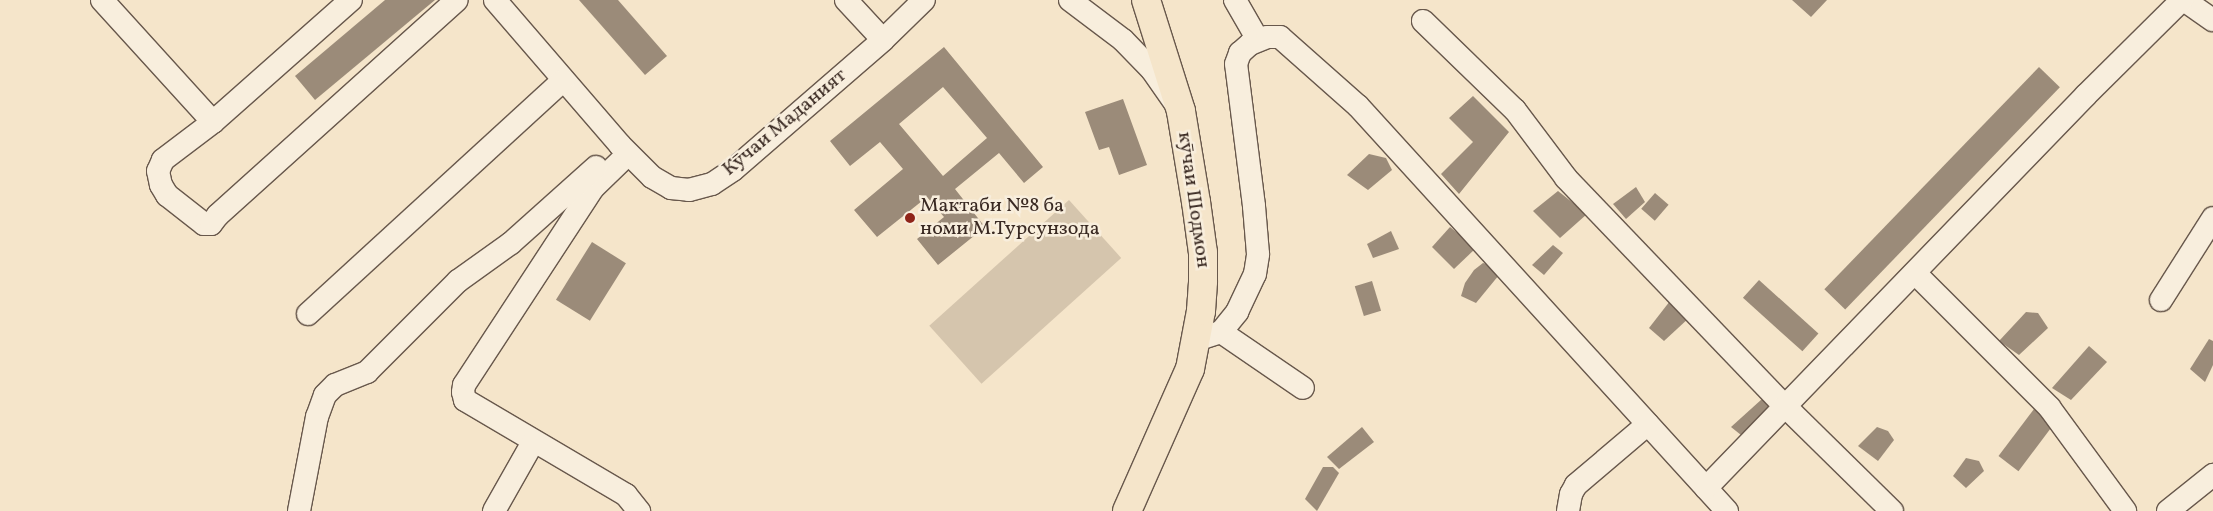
<!DOCTYPE html>
<meta charset="utf-8">
<style>
body{margin:0}
#map{position:relative;width:2213px;height:511px;overflow:hidden;background:#f5e5ca;font-family:Vollkorn,serif}
div>[style]{position:absolute}
[style*='--x']{left:calc(var(--x)*1px);top:calc(var(--y)*1px);width:calc(var(--w)*1px);rotate:calc(var(--a)*1deg)}
.green>*{inset:0;background:#d5c5ad;transform-origin:0 0}
.building>*{inset:0;background:#9b8b79;transform-origin:0 0}
.roads{filter:drop-shadow(1px 0 #68584c) drop-shadow(-1px 0 #68584c) drop-shadow(0 1px #68584c) drop-shadow(0 -1px #68584c)}
.minor>*{height:22px;margin:-11px;padding:0 11px;transform-origin:11px;border-radius:11px;background:#f8eedd}
.major>*{height:28px;margin:-14px;padding:0 14px;transform-origin:14px;border-radius:14px;background:#f5e5ca}
.dots>*{width:14px;height:14px;translate:-50% -50%;box-sizing:border-box;border:2px solid #f8eedd;border-radius:50%}
span{translate:-50% -50%;white-space:nowrap;text-align:center;line-height:1.15;-webkit-text-stroke:5px #f8eedd;paint-order:stroke}
.street-label{font-size:20px;color:#392922}
.poi-label{font-size:20px;color:#392922}
.left{translate:0 -50%;text-align:left}
</style>
<div id="map">
<div class="green">
<div style="left:1069px;top:200px;width:78px;height:188px;rotate:48deg"></div>
</div>
<div class="building">
<div style="clip-path:polygon(385px 0,435px 0,315px 100px,295px 76px)"></div>
<div style="clip-path:polygon(579px 0,618px 0,667px 56px,645px 75px)"></div>
<div style="clip-path:polygon(1792px 0,1827px 0,1811px 17px)"></div>
<div style="clip-path:polygon(evenodd,944px 47px,1043px 167px,1024px 183px,999px 153px,955px 189px,985px 227px,938px 265px,917px 239px,944px 217px,927px 197px,877px 237px,854px 210px,903px 169px,880px 142px,850px 166px,830px 141px,944px 47px,943px 87px,987px 138px,943px 176px,899px 124px,943px 87px)"></div>
<div style="left:2039px;top:67px;width:29px;height:309px;rotate:44deg"></div>
<div style="clip-path:polygon(1473px 96px,1509px 132px,1459px 194px,1441px 174px,1473px 142px,1449px 118px)"></div>
<div style="clip-path:polygon(1123px 99px,1147px 165px,1119px 175px,1109px 147px,1099px 150px,1085px 112px)"></div>
<div style="clip-path:polygon(1369px 154px,1386px 158px,1392px 170px,1368px 190px,1347px 175px)"></div>
<div style="clip-path:polygon(1636px 187px,1645px 202px,1626px 219px,1613px 204px)"></div>
<div style="clip-path:polygon(1558px 191px,1587px 214px,1560px 238px,1533px 211px)"></div>
<div style="left:1655px;top:193px;width:18px;height:21px;rotate:41deg"></div>
<div style="clip-path:polygon(1450px 227px,1476px 248px,1454px 269px,1432px 247px)"></div>
<div style="clip-path:polygon(1391px 231px,1399px 249px,1373px 258px,1367px 244px)"></div>
<div style="left:592px;top:242px;width:40px;height:68px;rotate:32deg"></div>
<div style="clip-path:polygon(1553px 245px,1563px 253px,1544px 275px,1532px 265px)"></div>
<div style="clip-path:polygon(1483px 263px,1494px 266px,1499px 275px,1476px 303px,1461px 296px,1465px 283px,1474px 270px)"></div>
<div style="left:1759px;top:280px;width:80px;height:24px;rotate:42deg"></div>
<div style="left:1372px;top:281px;width:31px;height:18px;rotate:73deg"></div>
<div style="clip-path:polygon(1670px 301px,1690px 317px,1664px 341px,1649px 328px)"></div>
<div style="clip-path:polygon(2026px 312px,2038px 313px,2048px 328px,2019px 355px,1999px 341px)"></div>
<div style="clip-path:polygon(2209px 339px,2213px 341px,2213px 365px,2205px 382px,2190px 369px)"></div>
<div style="clip-path:polygon(2089px 346px,2107px 362px,2071px 400px,2052px 388px)"></div>
<div style="clip-path:polygon(1762px 399px,1774px 409px,1746px 439px,1731px 427px)"></div>
<div style="left:2034px;top:409px;width:25px;height:59px;rotate:37deg"></div>
<div style="clip-path:polygon(1362px 427px,1374px 442px,1339px 469px,1327px 457px)"></div>
<div style="clip-path:polygon(1877px 427px,1888px 431px,1894px 440px,1878px 461px,1858px 446px)"></div>
<div style="clip-path:polygon(1966px 458px,1979px 461px,1984px 471px,1966px 488px,1953px 476px)"></div>
<div style="clip-path:polygon(1323px 467px,1333px 467px,1339px 473px,1317px 511px,1305px 499px)"></div>
</div>
<div class="roads">
<div class="minor">
<div style="--x:102;--y:0;--w:165;--a:47.7"></div>
<div style="--x:213;--y:122;--w:184;--a:-41.5"></div>
<div style="--x:495;--y:0;--w:191;--a:49.2"></div>
<div style="--x:620;--y:145;--w:45;--a:45"></div>
<div style="--x:652;--y:177;--w:22;--a:30"></div>
<div style="--x:671;--y:188;--w:18;--a:6"></div>
<div style="--x:689;--y:190;--w:24;--a:-15"></div>
<div style="--x:712;--y:184;--w:25;--a:-34"></div>
<div style="--x:733;--y:170;--w:198;--a:-40.9"></div>
<div style="--x:883;--y:40;--w:57;--a:-44.3"></div>
<div style="--x:846;--y:0;--w:54;--a:47.2"></div>
<div style="--x:1070;--y:0;--w:66;--a:37"></div>
<div style="--x:1123;--y:40;--w:42;--a:46"></div>
<div style="--x:1152;--y:70;--w:38;--a:55"></div>
<div style="--x:1235;--y:0;--w:46;--a:60.1"></div>
<div style="--x:2184;--y:0;--w:35;--a:35"></div>
<div style="--x:1423;--y:21;--w:128;--a:44.1"></div>
<div style="--x:1515;--y:110;--w:85;--a:53.1"></div>
<div style="--x:1566;--y:178;--w:316;--a:46.2"></div>
<div style="--x:1785;--y:406;--w:150;--a:44.5"></div>
<div style="--x:213;--y:122;--w:63;--a:142.8"></div>
<div style="--x:163;--y:160;--w:12;--a:114"></div>
<div style="--x:158;--y:171;--w:14;--a:78"></div>
<div style="--x:161;--y:185;--w:12;--a:59"></div>
<div style="--x:167;--y:195;--w:47;--a:38.1"></div>
<div style="--x:204;--y:224;--w:7;--a:0"></div>
<div style="--x:211;--y:224;--w:11;--a:-52"></div>
<div style="--x:218;--y:215;--w:321;--a:-42"></div>
<div style="--x:628;--y:154;--w:49;--a:135.8"></div>
<div style="--x:593;--y:188;--w:235;--a:123.2"></div>
<div style="--x:464;--y:385;--w:7;--a:98"></div>
<div style="--x:463;--y:392;--w:8;--a:76"></div>
<div style="--x:465;--y:400;--w:187;--a:30.5"></div>
<div style="--x:626;--y:495;--w:21;--a:51"></div>
<div style="--x:1915;--y:273;--w:190;--a:45"></div>
<div style="--x:2049;--y:407;--w:129;--a:53.8"></div>
<div style="--x:2161;--y:300;--w:97;--a:-57.6"></div>
<div style="--x:308;--y:314;--w:346;--a:-42.5"></div>
<div style="--x:1221;--y:332;--w:99;--a:34.3"></div>
<div style="--x:1196;--y:340;--w:26;--a:-18"></div>
<div style="--x:1221;--y:332;--w:26;--a:-51"></div>
<div style="--x:1237;--y:312;--w:42;--a:-64.7"></div>
<div style="--x:1255;--y:274;--w:20;--a:-81"></div>
<div style="--x:1258;--y:254;--w:48;--a:-94.8"></div>
<div style="--x:1254;--y:206;--w:143;--a:-97.2"></div>
<div style="--x:1236;--y:64;--w:12;--a:-70"></div>
<div style="--x:1240;--y:53;--w:13;--a:-42"></div>
<div style="--x:1250;--y:44;--w:18;--a:-22"></div>
<div style="--x:1267;--y:37;--w:13;--a:0"></div>
<div style="--x:1280;--y:37;--w:104;--a:41.5"></div>
<div style="--x:1358;--y:106;--w:548;--a:47.66"></div>
<div style="--x:1706;--y:488;--w:547;--a:-45.96"></div>
<div style="--x:2086;--y:95;--w:135;--a:-44.7"></div>
<div style="--x:299;--y:511;--w:96;--a:-79.2"></div>
<div style="--x:317;--y:417;--w:23;--a:-70"></div>
<div style="--x:325;--y:395;--w:14;--a:-45"></div>
<div style="--x:335;--y:385;--w:35;--a:-22"></div>
<div style="--x:367;--y:372;--w:129;--a:-45"></div>
<div style="--x:458;--y:281;--w:65;--a:-35.6"></div>
<div style="--x:511;--y:243;--w:114;--a:-41.8"></div>
<div style="--x:494;--y:511;--w:79;--a:-60.5"></div>
<div style="--x:1568;--y:511;--w:17;--a:-80"></div>
<div style="--x:1571;--y:494;--w:10;--a:-61"></div>
<div style="--x:1576;--y:485;--w:94;--a:-40.3"></div>
<div style="--x:2168;--y:511;--w:58;--a:-38.7"></div>
</div>
<div class="major">
<div style="--x:1127;--y:511;--w:155;--a:-66.1"></div>
<div style="--x:1190;--y:369;--w:59;--a:-79.3"></div>
<div style="--x:1201;--y:311;--w:30;--a:-86"></div>
<div style="--x:1203;--y:281;--w:28;--a:-90"></div>
<div style="--x:1203;--y:253;--w:51;--a:-97.8"></div>
<div style="--x:1196;--y:202;--w:92;--a:-99.4"></div>
<div style="--x:1181;--y:111;--w:116;--a:-107.5"></div>
</div>
</div>
<div class="dots">
<div style="left:910px;top:218px;background:#8f2418"></div>
</div>
<div class="street-label">
<span style="left:785px;top:123px;rotate:-40deg">Кӯчаи Маданият</span>
<span style="left:1193px;top:200px;rotate:82deg">кӯчаи Шодмон</span>
</div>
<div class="poi-label">
<span class="left" style="left:920px;top:218px">Мактаби №8 ба<br>номи М.Турсунзода</span>
</div>
</div>
